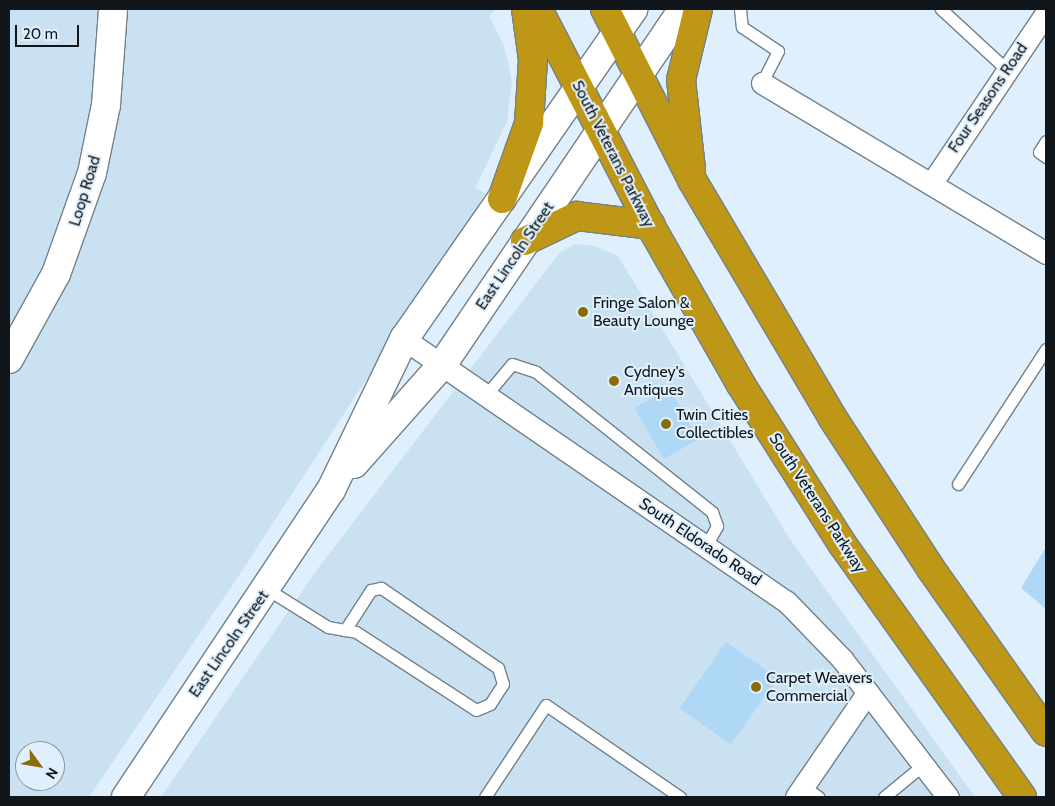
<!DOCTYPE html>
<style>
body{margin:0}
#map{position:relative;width:1055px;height:806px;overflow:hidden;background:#dfeffb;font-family:Cabin,sans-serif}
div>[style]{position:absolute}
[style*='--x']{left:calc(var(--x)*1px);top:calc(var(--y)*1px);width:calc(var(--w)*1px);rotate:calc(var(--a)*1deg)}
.built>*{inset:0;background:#cae1f1}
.building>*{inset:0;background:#afd8f7;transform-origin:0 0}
.roads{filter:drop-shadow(1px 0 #73818b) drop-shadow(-1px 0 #73818b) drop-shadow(0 1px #73818b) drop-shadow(0 -1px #73818b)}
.lane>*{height:11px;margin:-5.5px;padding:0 5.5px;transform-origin:5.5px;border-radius:5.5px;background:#fff}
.street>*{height:21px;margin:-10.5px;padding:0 10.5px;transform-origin:10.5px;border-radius:10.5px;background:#fff}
.secondary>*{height:28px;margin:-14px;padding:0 14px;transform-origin:14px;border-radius:14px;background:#fff}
.highway>*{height:28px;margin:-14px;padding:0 14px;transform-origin:14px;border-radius:14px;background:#be9717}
.dots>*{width:14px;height:14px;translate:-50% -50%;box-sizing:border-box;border:2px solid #dfeffb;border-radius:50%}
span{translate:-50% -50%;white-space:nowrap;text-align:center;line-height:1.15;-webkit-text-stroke:4px #dfeffb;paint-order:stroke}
.street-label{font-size:16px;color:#11161a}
.poi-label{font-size:16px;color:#11161a}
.left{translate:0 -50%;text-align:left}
.frame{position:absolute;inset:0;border:10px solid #11161a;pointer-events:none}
.north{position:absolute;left:15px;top:741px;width:50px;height:50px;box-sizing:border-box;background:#dfeffb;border:1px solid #8d98a1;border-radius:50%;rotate:122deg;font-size:14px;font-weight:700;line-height:20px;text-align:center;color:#11161a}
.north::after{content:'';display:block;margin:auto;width:18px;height:22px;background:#896c0b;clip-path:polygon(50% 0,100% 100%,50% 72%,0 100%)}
.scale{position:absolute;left:15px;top:25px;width:64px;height:22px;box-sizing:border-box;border:2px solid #11161a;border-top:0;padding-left:6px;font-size:15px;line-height:18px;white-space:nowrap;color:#11161a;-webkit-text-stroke:4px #dfeffb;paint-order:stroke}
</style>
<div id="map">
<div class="built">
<div style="clip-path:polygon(evenodd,9px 9px,497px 9px,489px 16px,504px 46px,512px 81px,507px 122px,475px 188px,485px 193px,466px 226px,238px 577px,89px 797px,9px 797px,9px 9px,25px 751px,55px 751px,55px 781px,25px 781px,25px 751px)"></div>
<div style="clip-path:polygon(575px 244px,595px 246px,618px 256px,791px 541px,975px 797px,161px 797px,316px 571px,560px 252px)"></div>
</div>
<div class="building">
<div style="left:669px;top:388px;width:59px;height:40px;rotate:60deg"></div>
<div style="clip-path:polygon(1046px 547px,1046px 609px,1021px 588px)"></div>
<div style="left:726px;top:642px;width:63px;height:81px;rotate:35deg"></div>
</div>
<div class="roads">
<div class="lane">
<div style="--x:740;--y:9;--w:18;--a:84"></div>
<div style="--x:742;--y:27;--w:43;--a:33.7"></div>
<div style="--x:778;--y:51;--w:36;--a:117"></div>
<div style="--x:941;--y:9;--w:90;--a:42.7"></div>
<div style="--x:1046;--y:141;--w:13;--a:122"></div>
<div style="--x:1039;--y:152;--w:9;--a:36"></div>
<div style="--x:486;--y:395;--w:40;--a:-50"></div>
<div style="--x:512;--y:364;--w:25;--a:18"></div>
<div style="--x:536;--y:372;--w:225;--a:38.5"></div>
<div style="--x:712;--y:512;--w:15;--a:70"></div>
<div style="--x:717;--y:526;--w:23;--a:119"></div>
<div style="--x:958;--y:484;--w:161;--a:-56.9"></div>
<div style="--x:267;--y:589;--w:72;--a:31.9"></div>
<div style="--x:328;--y:627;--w:28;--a:10"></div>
<div style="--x:356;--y:632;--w:143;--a:33"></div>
<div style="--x:476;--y:710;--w:15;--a:-23"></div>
<div style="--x:490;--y:704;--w:24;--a:-57"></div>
<div style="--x:503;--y:684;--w:17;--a:-107"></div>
<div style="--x:498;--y:668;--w:142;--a:-145.6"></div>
<div style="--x:381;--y:588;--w:10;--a:169"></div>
<div style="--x:371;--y:590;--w:48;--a:123"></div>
<div style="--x:803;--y:786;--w:19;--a:35"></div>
<div style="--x:485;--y:797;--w:110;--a:-56.5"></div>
<div style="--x:546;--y:705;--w:163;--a:34.5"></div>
<div style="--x:884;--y:797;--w:50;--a:-39.4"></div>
</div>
<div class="street">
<div style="--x:762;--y:83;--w:331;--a:30.9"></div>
<div style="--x:931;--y:184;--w:206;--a:-56.1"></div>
<div style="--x:404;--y:339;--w:465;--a:34.5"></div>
<div style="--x:787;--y:602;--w:79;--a:46"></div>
<div style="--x:842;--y:659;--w:174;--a:52.5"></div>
<div style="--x:796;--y:797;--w:127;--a:-55.6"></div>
</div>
<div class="secondary">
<div style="--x:9;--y:359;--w:97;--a:-61.1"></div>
<div style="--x:56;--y:274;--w:107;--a:-70.4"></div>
<div style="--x:92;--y:173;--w:69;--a:-78.4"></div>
<div style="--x:106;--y:105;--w:96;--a:-85.8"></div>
<div style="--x:354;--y:464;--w:132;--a:-48.4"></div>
<div style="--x:442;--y:365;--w:430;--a:-55.9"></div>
<div style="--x:126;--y:797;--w:369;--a:-56.3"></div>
<div style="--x:331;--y:490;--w:168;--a:-64.2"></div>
<div style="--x:404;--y:339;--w:402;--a:-55.2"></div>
</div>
<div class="highway">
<div style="--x:538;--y:9;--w:243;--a:62.6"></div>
<div style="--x:650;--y:225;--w:182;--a:60.3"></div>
<div style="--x:740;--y:383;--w:192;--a:57.6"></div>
<div style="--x:843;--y:545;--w:309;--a:54.6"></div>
<div style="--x:605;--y:9;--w:192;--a:63"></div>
<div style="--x:692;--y:180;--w:275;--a:59.4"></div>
<div style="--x:832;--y:417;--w:181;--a:56.9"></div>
<div style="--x:931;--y:569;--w:199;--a:54.8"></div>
<div style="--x:691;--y:169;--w:90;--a:-96.4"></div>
<div style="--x:681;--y:80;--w:73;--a:-76.5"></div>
<div style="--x:502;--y:199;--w:81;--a:-70.4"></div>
<div style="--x:529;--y:123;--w:63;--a:-86.4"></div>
<div style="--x:533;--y:60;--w:51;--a:-97.8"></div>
<div style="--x:525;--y:241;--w:58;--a:-25.7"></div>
<div style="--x:577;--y:216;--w:74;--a:7"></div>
</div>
</div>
<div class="dots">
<div style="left:583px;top:312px;background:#896c0b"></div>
<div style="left:614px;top:381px;background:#896c0b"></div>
<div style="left:666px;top:424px;background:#896c0b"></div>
<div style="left:756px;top:687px;background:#896c0b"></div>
</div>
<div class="street-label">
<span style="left:988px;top:98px;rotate:-56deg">Four Seasons Road</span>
<span style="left:613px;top:154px;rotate:63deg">South Veterans Parkway</span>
<span style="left:85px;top:191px;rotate:-73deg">Loop Road</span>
<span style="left:515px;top:256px;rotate:-56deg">East Lincoln Street</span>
<span style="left:817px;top:503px;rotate:57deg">South Veterans Parkway</span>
<span style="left:700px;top:542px;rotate:34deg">South Eldorado Road</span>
<span style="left:229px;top:644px;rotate:-55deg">East Lincoln Street</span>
</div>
<div class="poi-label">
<span class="left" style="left:593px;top:312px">Fringe Salon &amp;<br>Beauty Lounge</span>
<span class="left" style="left:624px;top:381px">Cydney's<br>Antiques</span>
<span class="left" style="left:676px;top:424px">Twin Cities<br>Collectibles</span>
<span class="left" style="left:766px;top:687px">Carpet Weavers<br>Commercial</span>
</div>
<div class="frame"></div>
<div class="north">N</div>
<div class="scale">20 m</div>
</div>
